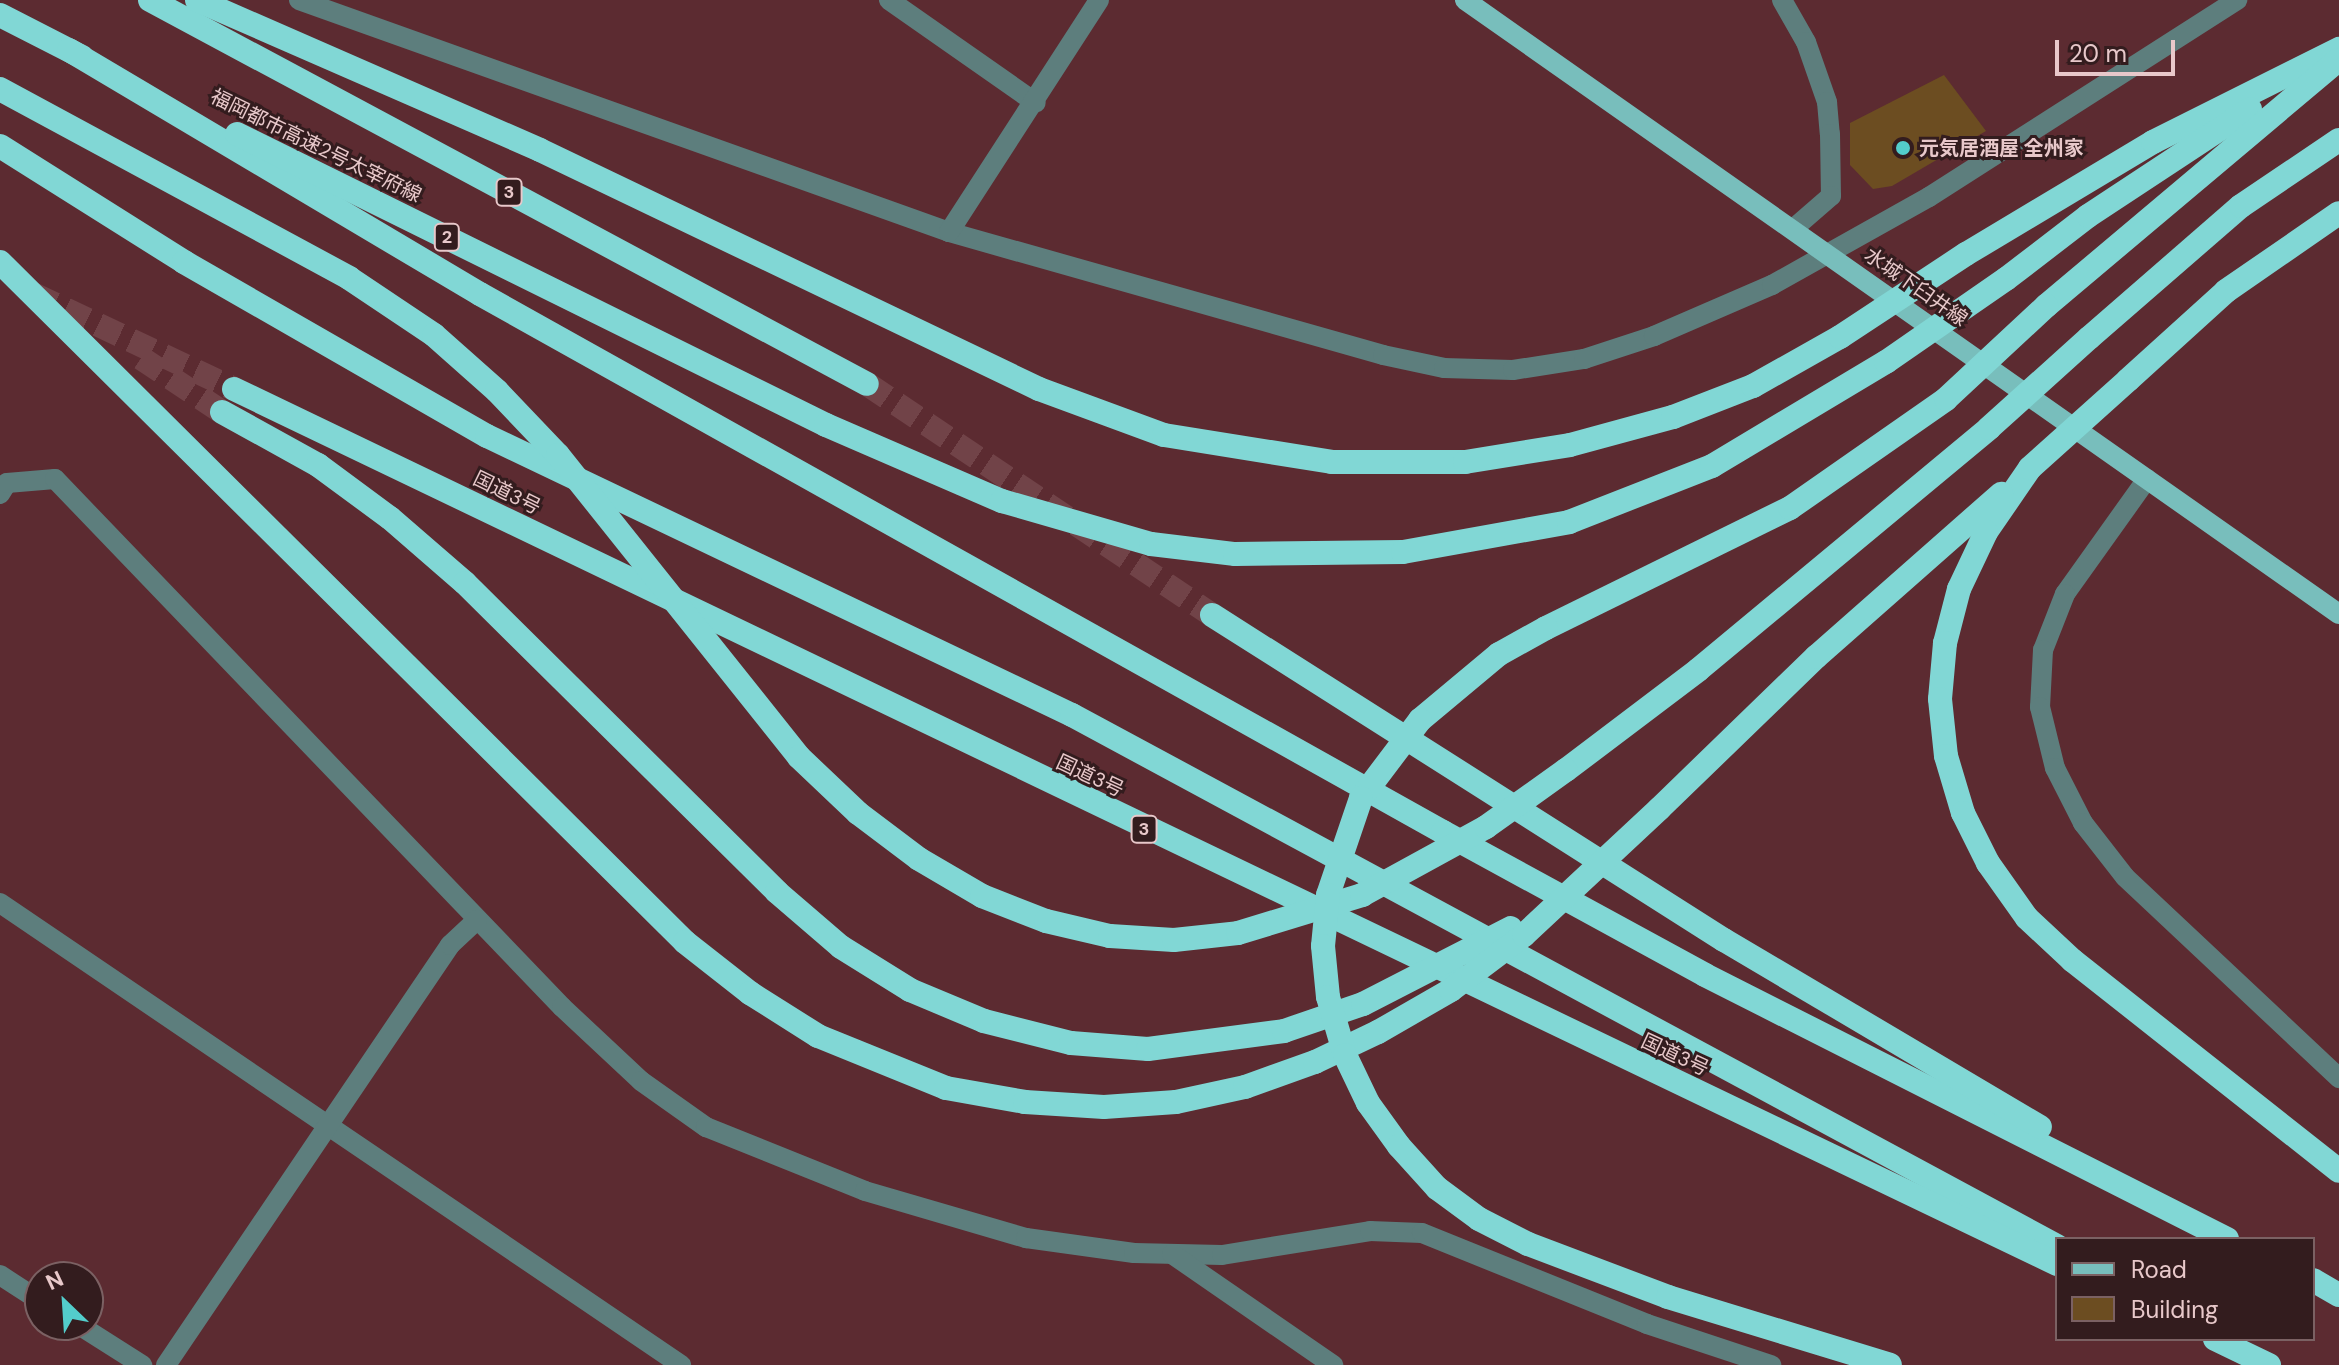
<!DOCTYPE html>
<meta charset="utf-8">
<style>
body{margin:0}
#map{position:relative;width:2339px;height:1365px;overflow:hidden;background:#5c2b31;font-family:"DM Sans","Noto Sans JP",sans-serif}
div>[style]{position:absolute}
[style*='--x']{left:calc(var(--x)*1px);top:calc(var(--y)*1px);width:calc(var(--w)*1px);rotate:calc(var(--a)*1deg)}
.building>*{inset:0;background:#6c4d21}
.highway-tunnel>*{height:24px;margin-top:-12px;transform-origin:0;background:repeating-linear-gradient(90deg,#714348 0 24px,transparent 0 36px)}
.minor>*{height:20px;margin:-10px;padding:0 10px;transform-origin:10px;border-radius:10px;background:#5d7e7d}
.major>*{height:20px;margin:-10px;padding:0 10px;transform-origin:10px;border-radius:10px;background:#78bebc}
.highway>*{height:24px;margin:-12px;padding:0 12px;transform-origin:12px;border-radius:12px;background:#81d7d5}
.highway-bridge>*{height:24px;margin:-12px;padding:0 12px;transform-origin:12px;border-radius:12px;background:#81d7d5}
.dots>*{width:22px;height:22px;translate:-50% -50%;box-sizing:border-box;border:4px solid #331c1e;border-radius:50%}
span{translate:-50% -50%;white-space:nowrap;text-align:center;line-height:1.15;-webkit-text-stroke:6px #331c1e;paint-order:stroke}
.shield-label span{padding:2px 6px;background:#331c1e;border:2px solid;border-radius:6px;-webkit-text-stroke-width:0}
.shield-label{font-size:18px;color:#e8c8ca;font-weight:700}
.street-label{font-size:20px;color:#e8c8ca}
.poi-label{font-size:20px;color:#e8c8ca;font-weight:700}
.left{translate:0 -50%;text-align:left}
.legend{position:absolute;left:2055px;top:1237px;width:260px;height:104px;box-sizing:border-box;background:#331c1e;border:2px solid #7b6163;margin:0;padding:10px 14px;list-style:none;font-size:24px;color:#e8c8ca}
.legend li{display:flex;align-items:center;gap:16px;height:40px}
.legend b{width:40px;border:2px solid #7b6163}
.north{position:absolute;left:24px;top:1261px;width:80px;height:80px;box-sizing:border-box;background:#331c1e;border:2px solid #7b6163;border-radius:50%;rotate:335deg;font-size:22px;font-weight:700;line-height:32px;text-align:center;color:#e8c8ca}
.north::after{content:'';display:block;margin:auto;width:28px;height:36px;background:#53cdcb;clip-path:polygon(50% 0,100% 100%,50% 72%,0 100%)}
.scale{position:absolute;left:2055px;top:40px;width:120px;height:36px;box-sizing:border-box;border:4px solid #e8c8ca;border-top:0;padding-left:10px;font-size:24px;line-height:28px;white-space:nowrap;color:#e8c8ca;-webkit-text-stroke:6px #331c1e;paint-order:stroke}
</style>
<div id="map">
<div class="building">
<div style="clip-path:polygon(1944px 75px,1986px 131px,1892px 186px,1873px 189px,1850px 165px,1850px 123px)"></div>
</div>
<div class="highway-tunnel">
<div style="--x:33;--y:294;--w:222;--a:25.3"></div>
<div style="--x:141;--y:358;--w:97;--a:33.7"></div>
<div style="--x:867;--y:384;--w:415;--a:33.8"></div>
</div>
<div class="minor">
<div style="--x:299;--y:0;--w:690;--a:19.64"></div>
<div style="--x:949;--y:232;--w:451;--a:15.8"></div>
<div style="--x:1383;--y:355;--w:62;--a:12"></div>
<div style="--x:1444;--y:368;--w:69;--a:1.7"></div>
<div style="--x:1513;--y:370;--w:72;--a:-8.8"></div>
<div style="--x:1584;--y:359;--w:74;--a:-18.2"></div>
<div style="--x:1654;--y:336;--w:129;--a:-23.4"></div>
<div style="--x:1772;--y:285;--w:180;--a:-29.3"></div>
<div style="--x:1929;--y:197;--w:366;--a:-32.6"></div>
<div style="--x:889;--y:0;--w:179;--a:35"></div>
<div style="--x:1782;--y:0;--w:48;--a:60.3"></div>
<div style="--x:1806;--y:42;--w:64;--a:70.7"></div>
<div style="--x:1827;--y:102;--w:32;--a:85"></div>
<div style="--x:1830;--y:134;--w:62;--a:89.1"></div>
<div style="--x:1831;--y:196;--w:50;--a:139"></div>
<div style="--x:949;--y:232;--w:276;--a:-57.1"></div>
<div style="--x:2147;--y:479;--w:141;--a:125.5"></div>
<div style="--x:2065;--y:594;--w:60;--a:111.4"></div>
<div style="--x:2043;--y:650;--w:57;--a:93"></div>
<div style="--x:2040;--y:707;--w:63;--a:76.2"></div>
<div style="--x:2055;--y:768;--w:62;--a:63"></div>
<div style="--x:2083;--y:823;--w:68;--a:52.1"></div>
<div style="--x:2125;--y:877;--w:294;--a:43.2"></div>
<div style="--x:0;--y:494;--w:13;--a:-58"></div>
<div style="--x:7;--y:483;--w:48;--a:-4.8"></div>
<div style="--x:55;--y:479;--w:732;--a:46.16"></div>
<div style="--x:562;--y:1007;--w:108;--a:43.1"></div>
<div style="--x:641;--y:1081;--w:80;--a:35.3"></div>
<div style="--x:706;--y:1127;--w:171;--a:21.9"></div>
<div style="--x:865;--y:1191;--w:168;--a:16.3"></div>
<div style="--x:1026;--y:1238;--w:109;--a:7.9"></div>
<div style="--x:1134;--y:1253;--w:88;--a:1.3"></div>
<div style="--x:1222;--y:1255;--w:150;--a:-9.2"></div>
<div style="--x:1370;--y:1231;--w:52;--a:2.2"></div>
<div style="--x:1422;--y:1233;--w:243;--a:22"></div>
<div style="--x:1647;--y:1324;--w:131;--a:18.3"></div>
<div style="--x:0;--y:903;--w:823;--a:34.15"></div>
<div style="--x:1172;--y:1254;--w:196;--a:34.6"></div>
<div style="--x:0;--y:1275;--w:48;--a:33"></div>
<div style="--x:79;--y:1325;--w:75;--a:32.4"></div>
<div style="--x:166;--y:1365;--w:507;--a:-55.93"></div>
<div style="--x:450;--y:945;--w:37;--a:-43"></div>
</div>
<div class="major">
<div style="--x:1465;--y:0;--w:1068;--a:35.09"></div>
</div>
<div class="highway">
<div style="--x:150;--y:0;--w:813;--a:28.17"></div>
<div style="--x:197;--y:0;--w:374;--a:23.6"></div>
<div style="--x:540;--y:150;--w:553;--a:25.59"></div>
<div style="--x:1039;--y:389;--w:133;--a:20.2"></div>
<div style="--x:1164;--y:435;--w:170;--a:9.1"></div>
<div style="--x:1332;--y:462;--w:133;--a:0"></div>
<div style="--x:1465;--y:462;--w:106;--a:-9.2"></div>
<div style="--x:1570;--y:445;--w:107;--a:-15.2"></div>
<div style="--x:1673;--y:417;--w:86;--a:-21.2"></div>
<div style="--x:1753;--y:386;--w:100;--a:-29.4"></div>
<div style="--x:0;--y:15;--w:92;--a:27.1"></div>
<div style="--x:69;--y:50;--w:478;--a:30.7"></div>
<div style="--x:480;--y:294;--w:1103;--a:29.19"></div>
<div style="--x:1443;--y:832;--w:298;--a:28.6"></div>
<div style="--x:1705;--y:975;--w:585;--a:26.83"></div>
<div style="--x:237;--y:134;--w:657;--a:26.29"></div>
<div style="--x:826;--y:425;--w:192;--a:23.4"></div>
<div style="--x:1002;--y:501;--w:155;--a:16.1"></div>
<div style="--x:1151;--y:544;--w:85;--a:6.8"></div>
<div style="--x:1235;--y:554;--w:168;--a:-0.7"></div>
<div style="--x:1403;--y:552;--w:169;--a:-10.2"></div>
<div style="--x:1569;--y:522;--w:154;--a:-21.4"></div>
<div style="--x:1712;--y:466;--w:203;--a:-30.9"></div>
<div style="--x:0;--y:146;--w:218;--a:32.2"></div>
<div style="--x:184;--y:262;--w:349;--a:29.9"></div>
<div style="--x:487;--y:436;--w:648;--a:25.5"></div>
<div style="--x:1072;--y:715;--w:1119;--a:28.33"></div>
<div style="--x:1966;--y:254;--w:218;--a:-30.9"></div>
<div style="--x:2153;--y:142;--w:208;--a:-26.6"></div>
<div style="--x:0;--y:262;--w:965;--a:44.79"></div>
<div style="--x:685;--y:942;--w:83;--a:38.1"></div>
<div style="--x:750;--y:993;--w:80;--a:32.3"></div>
<div style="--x:818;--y:1036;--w:138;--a:22.1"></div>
<div style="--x:946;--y:1088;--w:80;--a:10"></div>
<div style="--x:1025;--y:1102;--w:79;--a:3.6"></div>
<div style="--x:1104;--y:1107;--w:72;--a:-4"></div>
<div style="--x:1176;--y:1102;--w:71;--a:-12.3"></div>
<div style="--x:1245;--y:1087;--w:74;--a:-19.7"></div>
<div style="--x:1315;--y:1062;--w:70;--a:-25.5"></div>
<div style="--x:2006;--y:279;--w:103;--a:-37.5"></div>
<div style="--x:2088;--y:216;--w:194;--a:-33.4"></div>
<div style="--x:2046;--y:306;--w:382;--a:-40.1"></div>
<div style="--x:2089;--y:338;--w:201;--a:-41"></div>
<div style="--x:2241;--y:206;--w:118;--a:-34"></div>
<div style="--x:2128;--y:380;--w:132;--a:-42.2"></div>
<div style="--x:2226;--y:291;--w:137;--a:-34.6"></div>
<div style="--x:234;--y:389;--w:2022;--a:25.64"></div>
<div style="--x:222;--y:412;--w:110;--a:28.9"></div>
<div style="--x:318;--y:465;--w:89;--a:36.4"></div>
<div style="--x:390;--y:518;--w:99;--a:40.9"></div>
<div style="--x:465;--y:583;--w:439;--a:44.7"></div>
<div style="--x:777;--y:892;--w:84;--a:40.7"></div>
<div style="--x:841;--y:947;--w:81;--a:31.9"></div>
<div style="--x:910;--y:990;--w:80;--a:22.7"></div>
<div style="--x:984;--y:1021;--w:90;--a:14.2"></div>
<div style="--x:1071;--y:1043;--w:77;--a:4.5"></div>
<div style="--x:1148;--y:1049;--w:137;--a:-7.5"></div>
<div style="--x:1284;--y:1031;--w:83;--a:-18.9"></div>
<div style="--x:2030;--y:468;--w:78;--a:124.5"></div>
<div style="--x:1986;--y:532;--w:63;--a:115.3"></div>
<div style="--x:1959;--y:589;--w:56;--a:104.5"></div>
<div style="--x:1945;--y:643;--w:56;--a:95.1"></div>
<div style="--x:1940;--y:699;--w:57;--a:84"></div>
<div style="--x:1946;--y:756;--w:59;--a:73.4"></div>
<div style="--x:1963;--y:813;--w:56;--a:63.4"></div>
<div style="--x:1988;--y:863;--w:67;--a:54.7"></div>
<div style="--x:2027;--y:918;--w:62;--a:43"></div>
<div style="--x:2072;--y:960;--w:340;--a:38.3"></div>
<div style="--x:1212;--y:615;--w:606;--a:32.41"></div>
<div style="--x:1724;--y:940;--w:367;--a:30.6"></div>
<div style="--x:1546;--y:628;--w:272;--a:-26.2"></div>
<div style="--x:1790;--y:508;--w:190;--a:-34.9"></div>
<div style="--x:1566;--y:770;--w:166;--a:-37.1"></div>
<div style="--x:1698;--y:670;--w:378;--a:-39.7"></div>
<div style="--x:1659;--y:809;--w:219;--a:-44.1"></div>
<div style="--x:1816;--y:657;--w:247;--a:-41.4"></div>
<div style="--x:2313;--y:1280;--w:30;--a:30"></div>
<div style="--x:2215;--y:1339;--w:60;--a:25.7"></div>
</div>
<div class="highway-bridge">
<div style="--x:0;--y:89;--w:397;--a:28.4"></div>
<div style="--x:349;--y:278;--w:102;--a:33.8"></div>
<div style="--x:434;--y:335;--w:84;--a:41.6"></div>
<div style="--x:497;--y:391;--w:88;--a:46.4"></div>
<div style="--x:558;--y:455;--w:386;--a:51.4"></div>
<div style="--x:799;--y:757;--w:81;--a:43.5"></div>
<div style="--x:858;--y:813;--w:76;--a:37"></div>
<div style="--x:919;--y:859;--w:73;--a:30.4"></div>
<div style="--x:982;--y:896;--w:69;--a:21.3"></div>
<div style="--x:1046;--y:921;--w:66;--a:13.2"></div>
<div style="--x:1110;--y:936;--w:64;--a:3.6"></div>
<div style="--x:1174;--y:940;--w:64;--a:-6.2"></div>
<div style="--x:1238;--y:933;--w:130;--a:-17"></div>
<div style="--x:1362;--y:895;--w:141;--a:-28.7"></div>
<div style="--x:1486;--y:827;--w:98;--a:-35.5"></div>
<div style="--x:1840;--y:337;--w:151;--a:-33.4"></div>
<div style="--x:1886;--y:362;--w:146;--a:-34.7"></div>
<div style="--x:1946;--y:399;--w:137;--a:-42.9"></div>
<div style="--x:1989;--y:428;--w:135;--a:-42"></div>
<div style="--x:2030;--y:468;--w:132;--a:-41.9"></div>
<div style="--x:1546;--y:628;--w:54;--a:151"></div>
<div style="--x:1499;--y:654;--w:103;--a:140.1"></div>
<div style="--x:1420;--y:720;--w:98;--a:127.1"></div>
<div style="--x:1361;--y:798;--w:102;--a:108.8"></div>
<div style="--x:1328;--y:895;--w:51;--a:95.6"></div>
<div style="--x:1323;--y:946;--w:51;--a:84.4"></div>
<div style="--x:1328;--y:997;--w:60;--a:73.7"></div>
<div style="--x:1345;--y:1055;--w:53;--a:64.4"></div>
<div style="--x:1368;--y:1103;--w:53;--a:54.2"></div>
<div style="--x:1399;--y:1146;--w:57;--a:47.9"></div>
<div style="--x:1437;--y:1188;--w:52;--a:36.4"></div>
<div style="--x:1479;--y:1219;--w:55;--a:27"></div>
<div style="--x:1528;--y:1244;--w:150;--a:20.7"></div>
<div style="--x:1668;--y:1297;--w:232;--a:17"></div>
<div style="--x:1363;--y:1004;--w:166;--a:-27.2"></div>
<div style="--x:1378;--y:1032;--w:84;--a:-29.9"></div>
<div style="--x:1451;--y:990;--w:91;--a:-37"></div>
<div style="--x:1524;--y:935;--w:185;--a:-43"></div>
</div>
<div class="dots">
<div style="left:1903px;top:148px;background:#53cdcb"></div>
</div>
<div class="shield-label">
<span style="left:509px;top:192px">3</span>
<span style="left:447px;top:237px">2</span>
<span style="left:1144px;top:829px">3</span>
</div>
<div class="street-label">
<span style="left:316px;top:146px;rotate:26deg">福岡都市高速2号太宰府線</span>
<span style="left:1916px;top:287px;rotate:35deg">水城下臼井線</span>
<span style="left:507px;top:493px;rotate:26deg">国道3号</span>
<span style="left:1090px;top:776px;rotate:25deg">国道3号</span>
<span style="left:1675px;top:1055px;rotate:25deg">国道3号</span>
</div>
<div class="poi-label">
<span class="left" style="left:1919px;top:148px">元気居酒屋 全州家</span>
</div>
<ul class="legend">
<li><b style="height:10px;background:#78bebc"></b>Road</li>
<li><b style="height:22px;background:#6c4d21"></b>Building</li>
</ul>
<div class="north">N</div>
<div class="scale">20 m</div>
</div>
